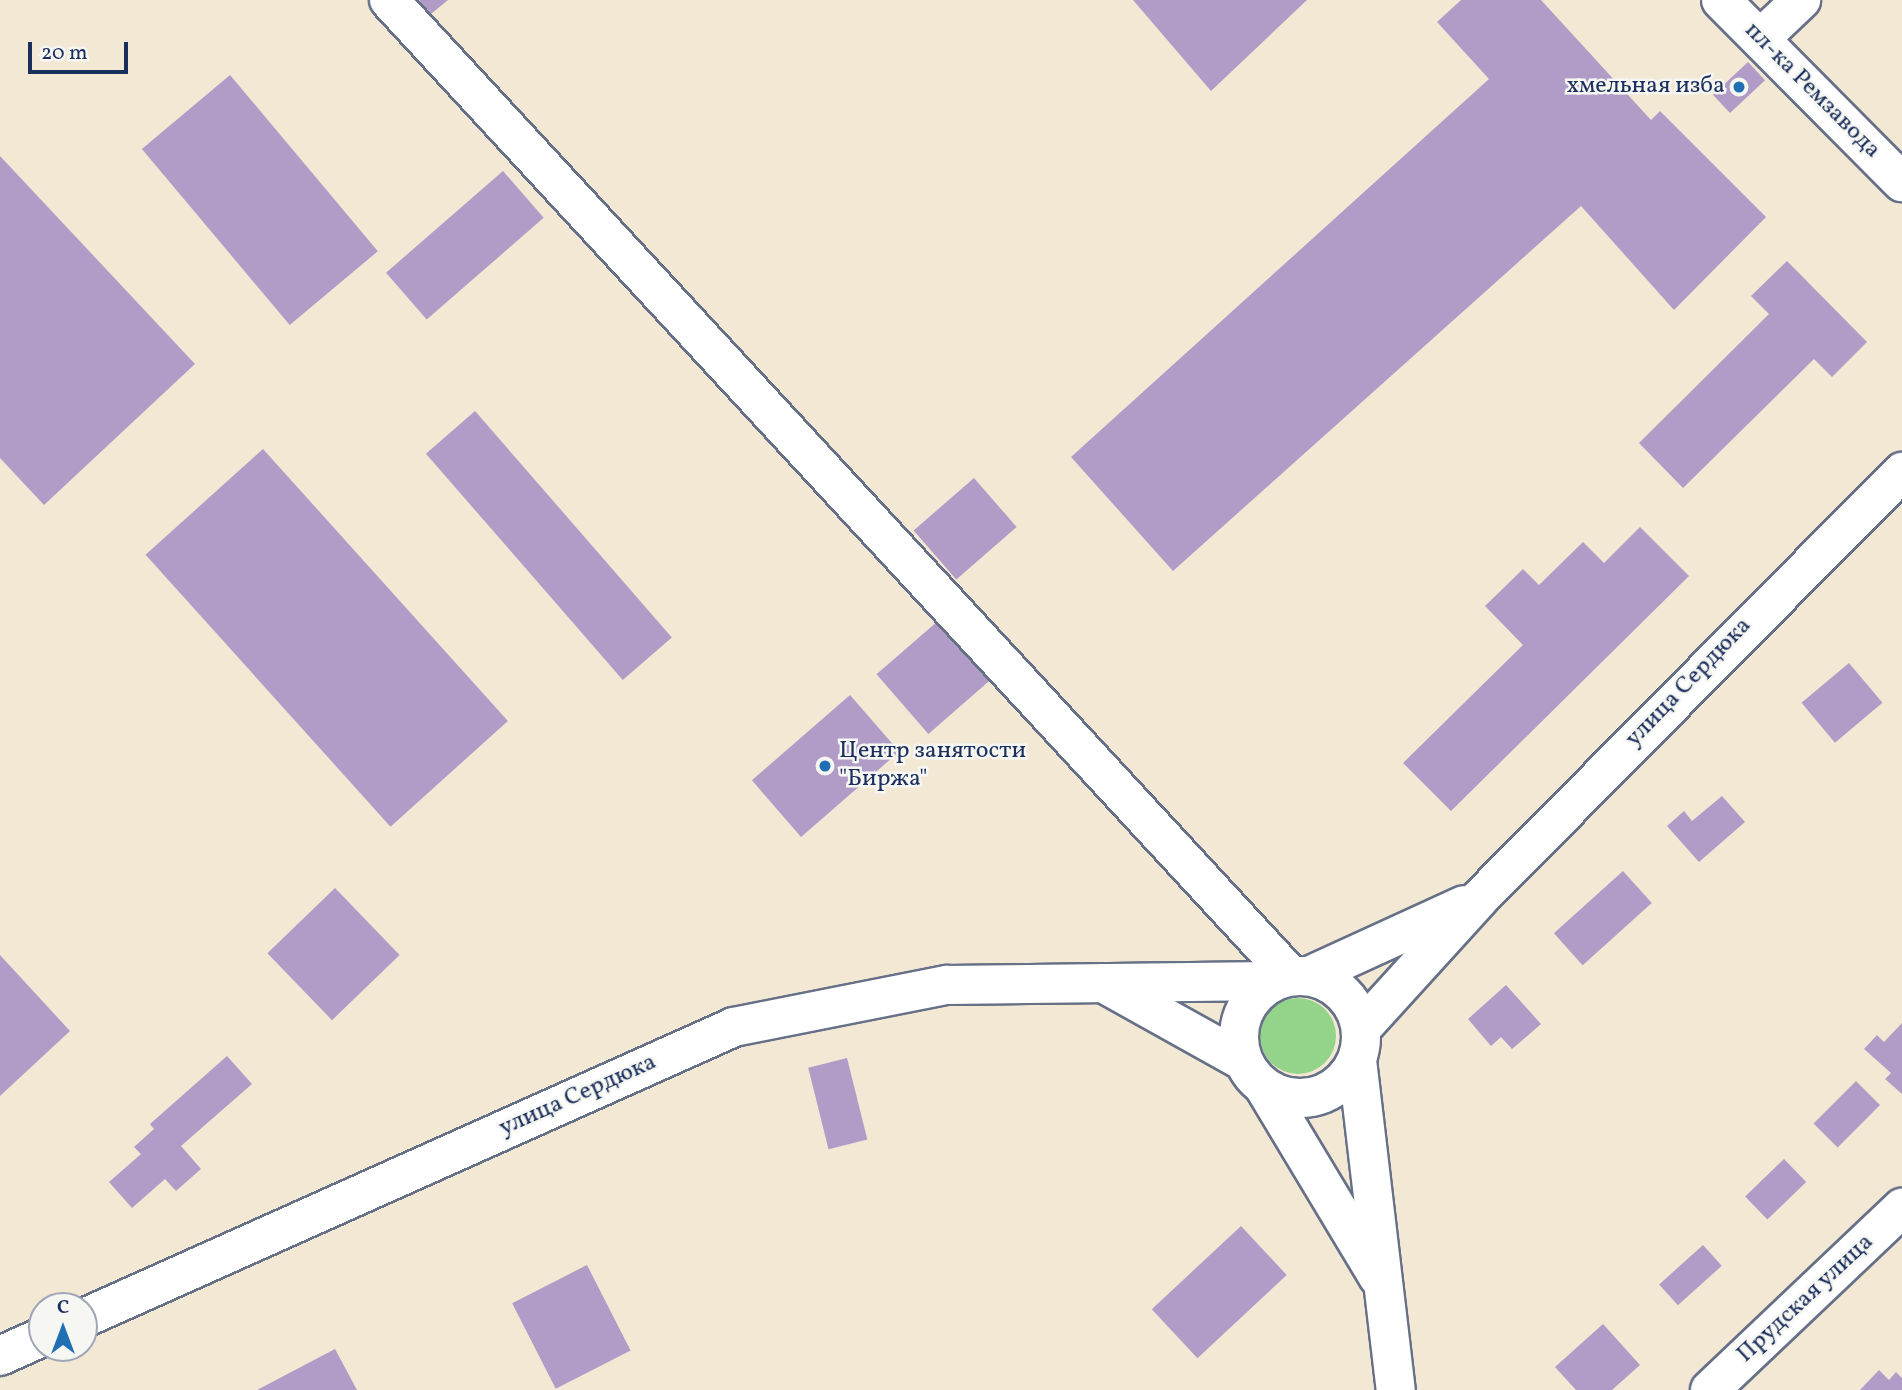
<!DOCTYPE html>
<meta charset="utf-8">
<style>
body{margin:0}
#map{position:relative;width:1902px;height:1390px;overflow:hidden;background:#f2e8d4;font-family:Vollkorn,serif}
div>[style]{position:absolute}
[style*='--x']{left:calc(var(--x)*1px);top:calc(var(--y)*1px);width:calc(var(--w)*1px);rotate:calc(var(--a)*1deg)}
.green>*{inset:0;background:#93d38a}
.round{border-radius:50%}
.building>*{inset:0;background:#b19cc8;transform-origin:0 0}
.roads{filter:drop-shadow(2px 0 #667087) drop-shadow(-2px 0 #667087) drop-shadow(0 2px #667087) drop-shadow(0 -2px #667087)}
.minor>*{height:38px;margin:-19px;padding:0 19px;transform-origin:19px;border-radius:19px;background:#fff}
.minor>.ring{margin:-19px;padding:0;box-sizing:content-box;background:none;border:38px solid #fff;border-radius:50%}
.dots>*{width:19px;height:19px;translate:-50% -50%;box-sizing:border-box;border:4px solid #f6f6f2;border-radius:50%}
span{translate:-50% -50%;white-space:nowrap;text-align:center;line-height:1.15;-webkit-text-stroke:5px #f6f6f2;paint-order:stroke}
.poi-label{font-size:24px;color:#1b2f5e}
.right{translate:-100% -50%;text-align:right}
.left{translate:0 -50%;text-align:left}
.street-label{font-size:24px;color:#1b2f5e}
.north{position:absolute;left:28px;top:1292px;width:70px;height:70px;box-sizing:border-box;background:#f6f6f2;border:2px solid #9ea6b7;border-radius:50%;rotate:0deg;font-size:19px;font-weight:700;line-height:28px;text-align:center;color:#1b2f5e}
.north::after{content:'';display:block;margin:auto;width:24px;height:32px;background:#1f6fb2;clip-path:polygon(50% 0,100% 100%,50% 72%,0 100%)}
.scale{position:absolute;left:28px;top:42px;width:100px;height:32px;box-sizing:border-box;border:4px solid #1b2f5e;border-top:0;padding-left:9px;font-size:21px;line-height:24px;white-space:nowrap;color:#1b2f5e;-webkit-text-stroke:5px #f6f6f2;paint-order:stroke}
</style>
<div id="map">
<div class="green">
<div class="round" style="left:1260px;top:998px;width:76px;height:76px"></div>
</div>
<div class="building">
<div style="clip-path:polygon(419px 0,448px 0,431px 14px)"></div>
<div style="clip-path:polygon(1133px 0,1307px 0,1211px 91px)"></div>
<div style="clip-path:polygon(1461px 0,1541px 0,1651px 120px,1660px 111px,1766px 217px,1674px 310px,1581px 206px,1173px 571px,1071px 457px,1489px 79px,1437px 22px)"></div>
<div style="left:1748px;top:62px;width:25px;height:48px;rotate:47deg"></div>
<div style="left:230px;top:75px;width:230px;height:115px;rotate:50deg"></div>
<div style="clip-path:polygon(0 156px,195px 364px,44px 505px,0 458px)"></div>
<div style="left:503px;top:171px;width:62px;height:155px;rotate:49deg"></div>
<div style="clip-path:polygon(1787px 261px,1867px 342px,1832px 377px,1814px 359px,1683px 488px,1639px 443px,1769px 314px,1751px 296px)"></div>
<div style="left:475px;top:411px;width:300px;height:65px;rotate:49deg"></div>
<div style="left:263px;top:449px;width:366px;height:158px;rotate:48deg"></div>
<div style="left:974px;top:478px;width:65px;height:80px;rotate:49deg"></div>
<div style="clip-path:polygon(1640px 527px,1689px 576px,1451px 811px,1403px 763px,1523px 645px,1485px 606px,1523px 569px,1539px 585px,1583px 542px,1604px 563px)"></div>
<div style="left:946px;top:614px;width:79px;height:92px;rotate:49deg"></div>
<div style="left:1849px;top:663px;width:52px;height:62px;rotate:50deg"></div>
<div style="left:850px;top:695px;width:75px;height:130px;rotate:49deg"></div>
<div style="clip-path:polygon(1722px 796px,1745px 822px,1699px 862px,1667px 826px,1684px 811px,1692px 821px)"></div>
<div style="left:1623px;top:871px;width:43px;height:93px;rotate:48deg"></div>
<div style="left:335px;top:888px;width:93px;height:94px;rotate:46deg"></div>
<div style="clip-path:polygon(0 955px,70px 1031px,0 1096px)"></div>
<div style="clip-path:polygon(1506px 985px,1541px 1024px,1512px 1049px,1501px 1037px,1491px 1046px,1468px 1019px)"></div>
<div style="clip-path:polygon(1902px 1023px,1902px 1094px,1885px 1079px,1891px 1073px,1864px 1049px,1877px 1035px,1884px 1042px)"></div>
<div style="clip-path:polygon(227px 1056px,252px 1084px,181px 1146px,201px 1169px,176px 1191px,165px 1179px,132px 1208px,109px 1182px,141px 1154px,134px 1147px,154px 1129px,150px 1124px)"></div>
<div style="left:847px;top:1058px;width:84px;height:40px;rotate:76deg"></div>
<div style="left:1856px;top:1081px;width:34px;height:60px;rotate:45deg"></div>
<div style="left:1784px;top:1159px;width:32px;height:54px;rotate:46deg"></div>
<div style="left:1241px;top:1226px;width:67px;height:122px;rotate:47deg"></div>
<div style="left:1703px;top:1245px;width:28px;height:59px;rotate:48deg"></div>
<div style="left:587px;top:1265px;width:96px;height:84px;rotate:63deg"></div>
<div style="clip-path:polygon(1603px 1324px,1640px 1365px,1612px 1390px,1576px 1390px,1555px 1367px)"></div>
<div style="clip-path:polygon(335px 1349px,357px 1390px,257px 1390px)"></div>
<div style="clip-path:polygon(1879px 1370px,1889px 1380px,1896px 1372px,1902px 1378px,1902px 1390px,1860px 1390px)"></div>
</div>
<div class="roads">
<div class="minor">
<div style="--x:389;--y:0;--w:1329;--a:47.26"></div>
<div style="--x:1721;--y:0;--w:257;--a:45.2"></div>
<div style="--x:1760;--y:39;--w:57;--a:-43.6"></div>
<div class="ring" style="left:1239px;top:976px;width:84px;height:84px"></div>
<div style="--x:1309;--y:976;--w:170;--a:-24.6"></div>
<div style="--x:1103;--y:983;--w:160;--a:29.1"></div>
<div style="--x:1361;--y:1029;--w:177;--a:-47.7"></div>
<div style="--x:1480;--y:898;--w:600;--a:-45.27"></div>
<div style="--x:1357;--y:1060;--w:332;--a:83.3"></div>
<div style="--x:1264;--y:1087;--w:222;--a:59"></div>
<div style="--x:84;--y:1318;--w:712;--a:-24.12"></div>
<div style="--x:734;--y:1027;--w:217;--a:-11.2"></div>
<div style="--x:947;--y:985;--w:325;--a:-0.7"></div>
<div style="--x:0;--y:1356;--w:46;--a:-24.3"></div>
<div style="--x:1710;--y:1390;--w:265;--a:-43.5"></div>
</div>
</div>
<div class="dots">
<div style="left:1739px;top:87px;background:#1f6fb2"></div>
<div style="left:825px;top:766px;background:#1f6fb2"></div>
</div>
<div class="poi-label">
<span class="right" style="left:1725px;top:87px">хмельная изба</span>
<span class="left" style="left:839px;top:766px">Центр занятости<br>"Биржа"</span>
</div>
<div class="street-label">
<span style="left:1812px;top:91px;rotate:45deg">пл-ка Ремзавода</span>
<span style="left:1689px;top:683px;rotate:-46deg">улица Сердюка</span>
<span style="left:578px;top:1096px;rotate:-24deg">улица Сердюка</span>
<span style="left:1806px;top:1299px;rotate:-43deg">Прудская улица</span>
</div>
<div class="north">С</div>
<div class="scale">20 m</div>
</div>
